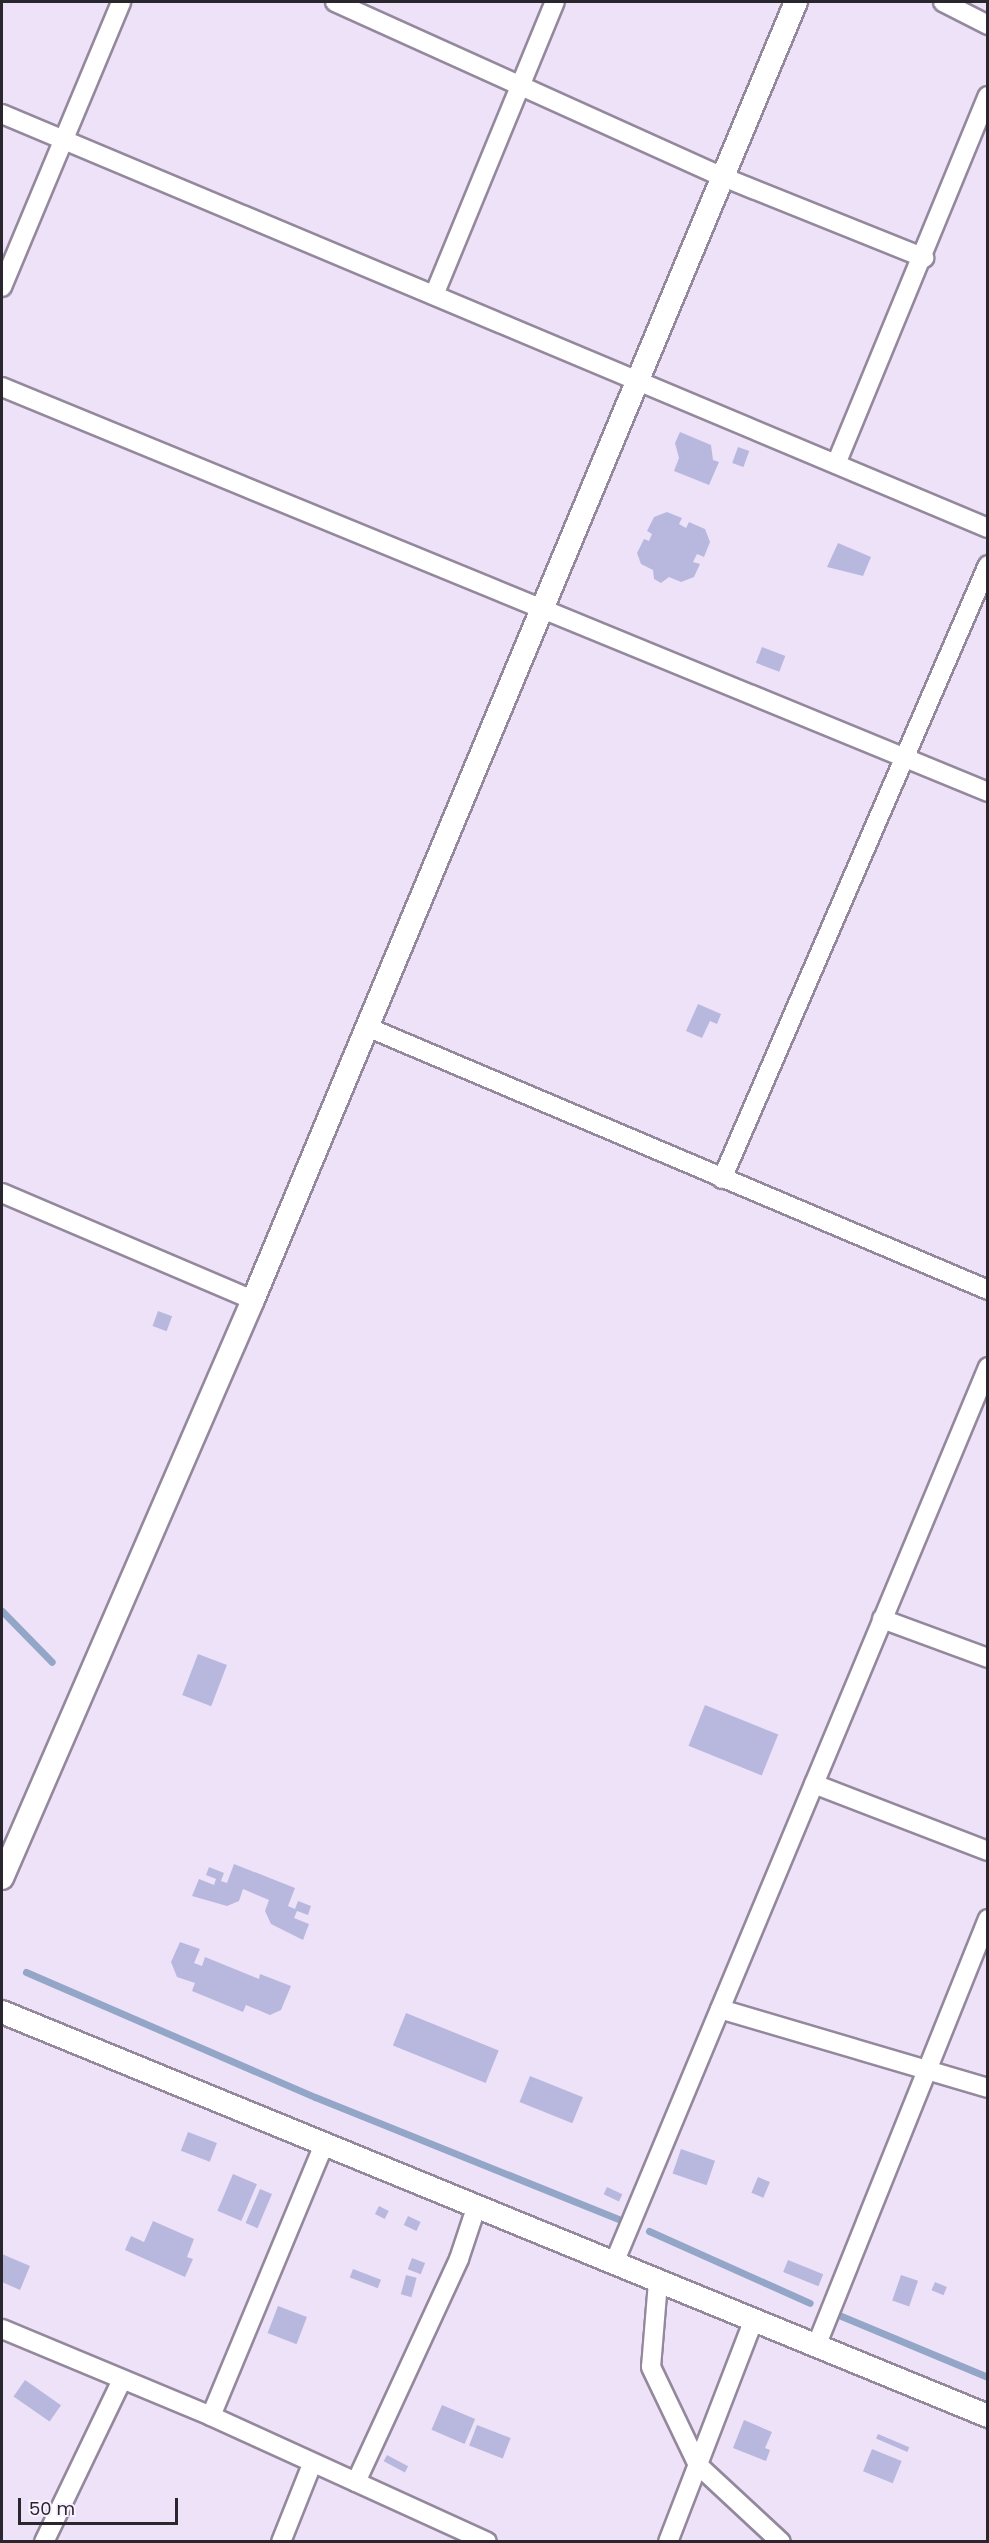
<!DOCTYPE html>
<style>
body{margin:0}
#map{position:relative;width:989px;height:2543px;overflow:hidden;background:#eee2f8;font-family:Poppins,sans-serif}
div>[style]{position:absolute}
[style*='--x']{left:calc(var(--x)*1px);top:calc(var(--y)*1px);width:calc(var(--w)*1px);rotate:calc(var(--a)*1deg)}
.stream>*{height:7px;margin:-3.5px;padding:0 3.5px;transform-origin:3.5px;border-radius:3.5px;background:#94a6c8}
.building>*{inset:0;background:#b8b8de;transform-origin:0 0}
.roads{filter:drop-shadow(2px 0 #94889d) drop-shadow(-2px 0 #94889d) drop-shadow(0 2px #94889d) drop-shadow(0 -2px #94889d)}
.minor>*{height:18px;margin:-9px;padding:0 9px;transform-origin:9px;border-radius:9px;background:#fff}
.tertiary>*{height:22px;margin:-11px;padding:0 11px;transform-origin:11px;border-radius:11px;background:#fff}
span{translate:-50% -50%;white-space:nowrap;text-align:center;line-height:1.15;-webkit-text-stroke:4.5px #f9f1ff;paint-order:stroke}
.frame{position:absolute;inset:0;border:3px solid #2a262e;pointer-events:none}
.scale{position:absolute;left:18px;top:2498px;width:160px;height:27px;box-sizing:border-box;border:3px solid #2a262e;border-top:0;padding-left:8px;font-size:18px;line-height:21px;white-space:nowrap;color:#2a262e;-webkit-text-stroke:4px #f9f1ff;paint-order:stroke}
</style>
<div id="map">
<div class="stream">
<div style="--x:2;--y:1611;--w:71;--a:45.6"></div>
<div style="--x:26;--y:1972;--w:315;--a:23.4"></div>
<div style="--x:315;--y:2097;--w:327;--a:21.9"></div>
<div style="--x:649;--y:2231;--w:176;--a:24.1"></div>
<div style="--x:834;--y:2313;--w:167;--a:22.6"></div>
</div>
<div class="building">
<div style="clip-path:polygon(680px 432px,711px 445px,713px 460px,719px 462px,709px 485px,674px 471px,679px 458px,675px 443px)"></div>
<div style="left:738px;top:447px;width:12px;height:17px;rotate:20deg"></div>
<div style="clip-path:polygon(667px 512px,682px 518px,679px 524px,686px 528px,689px 522px,705px 529px,710px 542px,704px 557px,697px 554px,693px 562px,700px 564px,694px 577px,681px 582px,669px 577px,661px 583px,654px 579px,653px 570px,641px 564px,637px 553px,644px 539px,649px 541px,652px 534px,647px 531px,654px 517px)"></div>
<div style="clip-path:polygon(838px 543px,871px 557px,863px 576px,827px 567px)"></div>
<div style="left:762px;top:647px;width:25px;height:17px;rotate:21deg"></div>
<div style="clip-path:polygon(698px 1004px,721px 1014px,717px 1024px,710px 1021px,702px 1038px,686px 1031px)"></div>
<div style="left:158px;top:1311px;width:15px;height:16px;rotate:20deg"></div>
<div style="left:198px;top:1654px;width:31px;height:44px;rotate:21deg"></div>
<div style="left:705px;top:1705px;width:79px;height:44px;rotate:22deg"></div>
<div style="clip-path:polygon(234px 1864px,295px 1888px,288px 1906px,295px 1909px,298px 1901px,311px 1906px,308px 1915px,297px 1911px,294px 1918px,309px 1924px,303px 1940px,271px 1924px,265px 1911px,269px 1900px,243px 1889px,239px 1901px,227px 1906px,192px 1896px,199px 1879px,214px 1885px,216px 1879px,206px 1875px,209px 1867px,224px 1873px,221px 1881px,227px 1883px)"></div>
<div style="clip-path:polygon(180px 1942px,200px 1949px,194px 1963px,202px 1966px,205px 1957px,259px 1979px,260px 1974px,291px 1986px,281px 2010px,270px 2015px,246px 2005px,243px 2012px,192px 1991px,195px 1983px,177px 1977px,171px 1962px)"></div>
<div style="left:406px;top:2013px;width:100px;height:35px;rotate:22deg"></div>
<div style="left:530px;top:2076px;width:57px;height:28px;rotate:22deg"></div>
<div style="left:188px;top:2132px;width:31px;height:20px;rotate:21deg"></div>
<div style="left:681px;top:2149px;width:36px;height:26px;rotate:19deg"></div>
<div style="left:233px;top:2174px;width:26px;height:40px;rotate:23deg"></div>
<div style="left:758px;top:2177px;width:13px;height:17px;rotate:23deg"></div>
<div style="left:607px;top:2187px;width:17px;height:8px;rotate:25deg"></div>
<div style="left:260px;top:2189px;width:13px;height:37px;rotate:23deg"></div>
<div style="left:379px;top:2206px;width:11px;height:9px;rotate:27deg"></div>
<div style="left:408px;top:2216px;width:14px;height:10px;rotate:25deg"></div>
<div style="clip-path:polygon(153px 2221px,194px 2239px,187px 2257px,193px 2259px,185px 2277px,125px 2250px,131px 2236px,144px 2242px)"></div>
<div style="clip-path:polygon(2px 2254px,30px 2266px,20px 2290px,2px 2282px)"></div>
<div style="left:412px;top:2258px;width:14px;height:12px;rotate:21deg"></div>
<div style="left:788px;top:2260px;width:38px;height:13px;rotate:22deg"></div>
<div style="left:353px;top:2269px;width:30px;height:9px;rotate:21deg"></div>
<div style="left:406px;top:2275px;width:11px;height:20px;rotate:15deg"></div>
<div style="left:901px;top:2275px;width:18px;height:27px;rotate:19deg"></div>
<div style="left:935px;top:2282px;width:13px;height:9px;rotate:23deg"></div>
<div style="left:278px;top:2306px;width:31px;height:29px;rotate:21deg"></div>
<div style="left:25px;top:2380px;width:44px;height:20px;rotate:35deg"></div>
<div style="left:442px;top:2405px;width:36px;height:27px;rotate:23deg"></div>
<div style="clip-path:polygon(744px 2420px,772px 2432px,765px 2448px,770px 2450px,766px 2461px,733px 2448px)"></div>
<div style="left:477px;top:2425px;width:36px;height:22px;rotate:21deg"></div>
<div style="left:878px;top:2434px;width:34px;height:5px;rotate:23deg"></div>
<div style="left:872px;top:2449px;width:32px;height:24px;rotate:22deg"></div>
<div style="left:387px;top:2455px;width:24px;height:7px;rotate:28deg"></div>
</div>
<div class="roads">
<div class="minor">
<div style="--x:335;--y:2;--w:426;--a:24.3"></div>
<div style="--x:723;--y:177;--w:217;--a:21.9"></div>
<div style="--x:943;--y:2;--w:51;--a:27.1"></div>
<div style="--x:2;--y:114;--w:1069;--a:22.78"></div>
<div style="--x:2;--y:287;--w:309;--a:-67.3"></div>
<div style="--x:434;--y:295;--w:317;--a:-67.6"></div>
<div style="--x:2;--y:387;--w:1066;--a:22.33"></div>
<div style="--x:836;--y:464;--w:398;--a:-67.6"></div>
<div style="--x:367;--y:1027;--w:674;--a:22.95"></div>
<div style="--x:722;--y:1179;--w:669;--a:-66.58"></div>
<div style="--x:2;--y:1193;--w:273;--a:23.1"></div>
<div style="--x:882;--y:1619;--w:113;--a:20.2"></div>
<div style="--x:814;--y:1784;--w:186;--a:21.1"></div>
<div style="--x:720;--y:2009;--w:279;--a:16.4"></div>
<div style="--x:614;--y:2263;--w:971;--a:-67.34"></div>
<div style="--x:658;--y:2282;--w:85;--a:94.7"></div>
<div style="--x:651;--y:2367;--w:109;--a:64.4"></div>
<div style="--x:698;--y:2465;--w:113;--a:42.9"></div>
<div style="--x:2;--y:2329;--w:226;--a:22.6"></div>
<div style="--x:211;--y:2416;--w:303;--a:24.5"></div>
<div style="--x:817;--y:2344;--w:458;--a:-68.1"></div>
<div style="--x:211;--y:2416;--w:291;--a:-67.4"></div>
<div style="--x:356;--y:2482;--w:246;--a:-65.2"></div>
<div style="--x:459;--y:2259;--w:54;--a:-71.6"></div>
<div style="--x:44;--y:2542;--w:180;--a:-64.3"></div>
<div style="--x:281;--y:2542;--w:84;--a:-68.3"></div>
<div style="--x:668;--y:2542;--w:236;--a:-68.9"></div>
</div>
<div class="tertiary">
<div style="--x:2;--y:1878;--w:630;--a:-66.53"></div>
<div style="--x:253;--y:1300;--w:1407;--a:-67.3"></div>
<div style="--x:2;--y:2012;--w:1066;--a:22.28"></div>
</div>
</div>
<div class="frame"></div>
<div class="scale">50 m</div>
</div>
